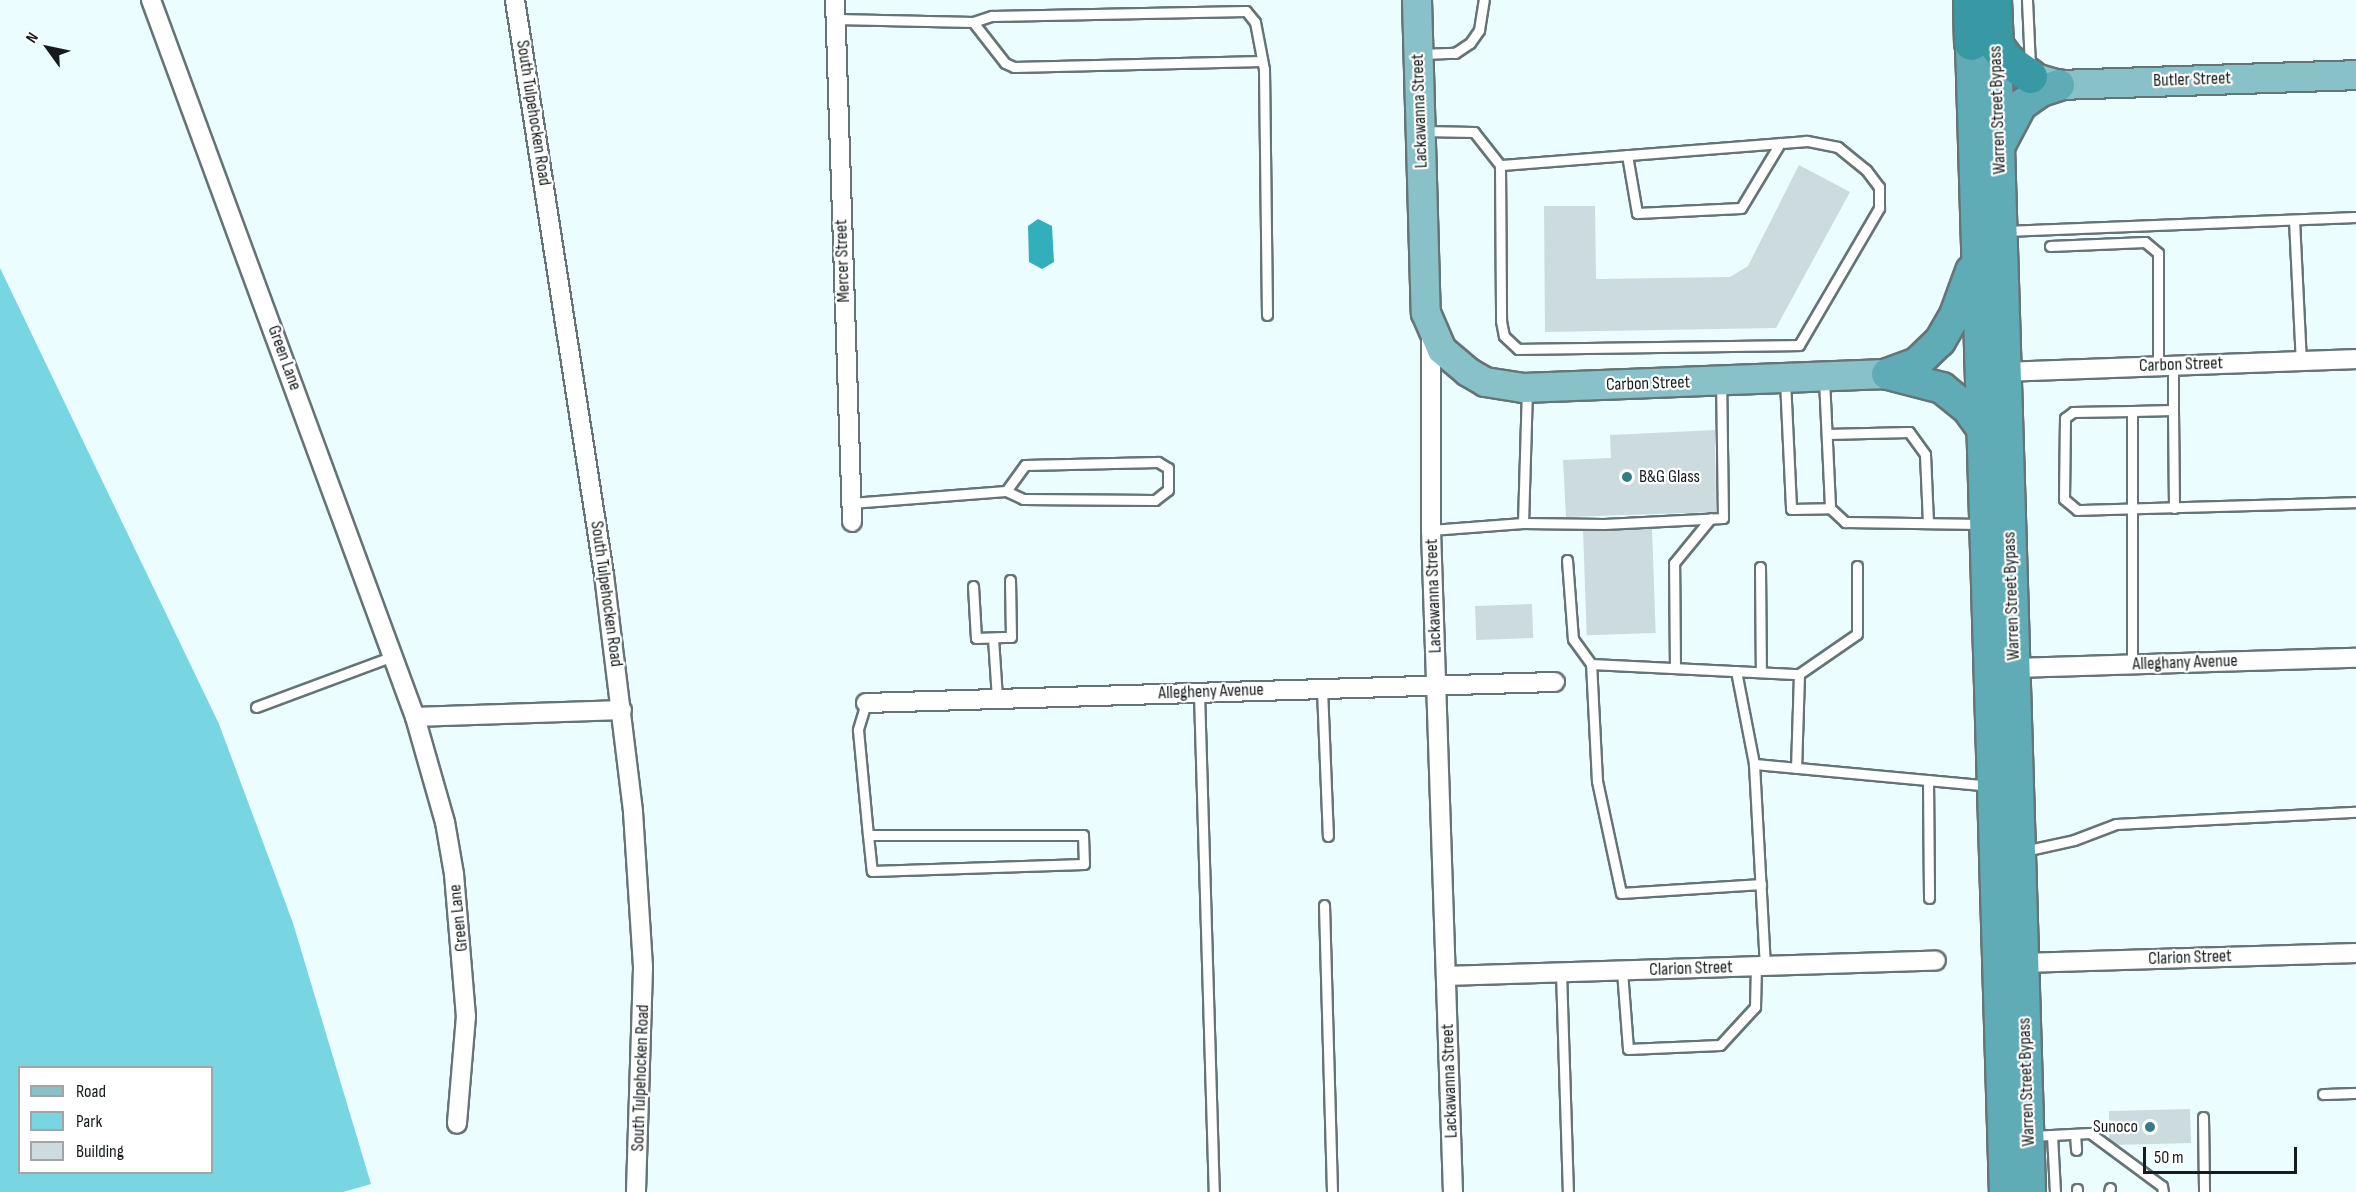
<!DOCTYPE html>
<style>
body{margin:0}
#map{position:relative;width:2356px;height:1192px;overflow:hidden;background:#ecfdff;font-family:"Sofia Sans Condensed",sans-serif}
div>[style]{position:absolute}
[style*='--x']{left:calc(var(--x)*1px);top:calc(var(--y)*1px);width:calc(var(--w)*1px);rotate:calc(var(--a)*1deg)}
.green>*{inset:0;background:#78d6e2}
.water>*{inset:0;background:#32afbd}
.building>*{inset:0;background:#ccdcde;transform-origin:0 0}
.roads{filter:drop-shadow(2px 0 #657476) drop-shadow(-2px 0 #657476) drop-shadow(0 2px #657476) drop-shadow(0 -2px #657476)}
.service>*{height:9px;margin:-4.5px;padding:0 4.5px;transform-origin:4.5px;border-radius:4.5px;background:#fff}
.minor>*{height:18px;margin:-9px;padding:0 9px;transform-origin:9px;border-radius:9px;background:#fff}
.primary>*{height:28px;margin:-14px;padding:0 14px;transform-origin:14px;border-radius:14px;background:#88c1c8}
.trunk>*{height:30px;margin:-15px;padding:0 15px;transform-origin:15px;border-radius:15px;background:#60acb6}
.motorway>*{height:33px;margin:-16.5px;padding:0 16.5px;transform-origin:16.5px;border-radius:16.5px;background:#3898a3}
.dots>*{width:16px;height:16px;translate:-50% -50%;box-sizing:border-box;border:3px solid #fff;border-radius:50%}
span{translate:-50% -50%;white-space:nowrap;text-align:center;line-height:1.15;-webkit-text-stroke:4.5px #fff;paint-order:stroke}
.street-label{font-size:18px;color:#161c1d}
.poi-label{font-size:18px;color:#161c1d}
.left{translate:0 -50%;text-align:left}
.right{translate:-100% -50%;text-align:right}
.legend{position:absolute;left:18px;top:1066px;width:195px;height:108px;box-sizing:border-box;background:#fff;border:2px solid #a2a4a5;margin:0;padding:8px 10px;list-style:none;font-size:18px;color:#161c1d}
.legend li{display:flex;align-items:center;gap:12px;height:30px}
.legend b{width:30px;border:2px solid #a2a4a5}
.north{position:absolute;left:18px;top:18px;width:60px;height:60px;-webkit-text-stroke:4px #fff;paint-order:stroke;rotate:303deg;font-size:16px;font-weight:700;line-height:24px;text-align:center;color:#161c1d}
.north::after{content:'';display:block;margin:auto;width:21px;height:27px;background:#161c1d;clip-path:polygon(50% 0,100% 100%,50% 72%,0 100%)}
.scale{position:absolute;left:2143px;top:1147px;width:154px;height:27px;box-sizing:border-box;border:3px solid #161c1d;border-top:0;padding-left:8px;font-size:18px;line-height:21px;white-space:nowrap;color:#161c1d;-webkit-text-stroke:4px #fff;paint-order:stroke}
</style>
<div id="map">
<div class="green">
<div style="clip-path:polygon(evenodd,0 268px,219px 724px,293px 923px,371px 1184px,343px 1192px,0 1192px,0 268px,20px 1068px,212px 1068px,212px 1172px,20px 1172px,20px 1068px)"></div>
</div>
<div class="water">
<div style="clip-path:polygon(1038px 219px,1052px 226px,1054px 262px,1042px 269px,1029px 262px,1028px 226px)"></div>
</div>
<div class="building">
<div style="clip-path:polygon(1799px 165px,1850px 192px,1776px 328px,1545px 332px,1544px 206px,1595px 206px,1596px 279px,1730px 277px,1748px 266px)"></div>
<div style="clip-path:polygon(1715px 430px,1716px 512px,1566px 517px,1563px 460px,1611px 458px,1610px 435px)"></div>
<div style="left:1652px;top:528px;width:105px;height:69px;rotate:88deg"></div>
<div style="left:1532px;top:604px;width:34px;height:57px;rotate:88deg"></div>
<div style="clip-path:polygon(2190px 1109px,2191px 1143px,2117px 1145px,2109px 1139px,2109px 1111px)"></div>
</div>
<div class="roads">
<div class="service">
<div style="--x:2027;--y:0;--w:67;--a:87.4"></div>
<div style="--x:836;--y:19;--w:137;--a:1.3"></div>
<div style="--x:973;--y:22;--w:20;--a:-18"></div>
<div style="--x:992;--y:16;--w:254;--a:-1.1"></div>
<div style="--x:1246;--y:11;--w:14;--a:51"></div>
<div style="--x:1255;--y:22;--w:48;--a:79.2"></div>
<div style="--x:1264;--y:69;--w:246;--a:89.3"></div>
<div style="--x:973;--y:22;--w:52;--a:52"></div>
<div style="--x:1005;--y:63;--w:10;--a:24"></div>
<div style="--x:1014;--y:67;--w:248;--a:-1.4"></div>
<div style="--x:1421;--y:54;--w:34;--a:-2"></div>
<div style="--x:1455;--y:53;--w:18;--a:-34"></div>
<div style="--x:1470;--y:43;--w:16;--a:-55"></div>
<div style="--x:1479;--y:30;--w:30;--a:-81"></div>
<div style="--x:1423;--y:131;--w:51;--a:1.1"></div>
<div style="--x:1474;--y:132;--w:42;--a:51.8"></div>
<div style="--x:1500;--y:165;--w:156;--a:89.6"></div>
<div style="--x:1501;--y:321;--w:15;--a:79"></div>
<div style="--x:1504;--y:336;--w:19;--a:43"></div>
<div style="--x:1518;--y:349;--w:281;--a:-0.8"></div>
<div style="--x:1799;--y:345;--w:159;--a:-59.7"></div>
<div style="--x:1879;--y:208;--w:21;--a:-90"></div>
<div style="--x:1879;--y:187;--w:21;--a:-127"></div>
<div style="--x:1866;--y:170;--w:36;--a:-141"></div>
<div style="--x:1838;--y:147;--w:33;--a:-169"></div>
<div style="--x:1806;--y:141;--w:307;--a:175.5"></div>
<div style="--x:1627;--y:155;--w:59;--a:80.2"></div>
<div style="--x:1637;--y:213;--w:104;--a:-2.8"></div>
<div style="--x:1741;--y:208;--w:76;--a:-59"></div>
<div style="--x:2294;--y:220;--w:141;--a:87.2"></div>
<div style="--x:2005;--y:231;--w:351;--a:-2.3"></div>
<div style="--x:2050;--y:246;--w:95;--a:-2.4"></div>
<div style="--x:2145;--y:242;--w:17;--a:40"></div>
<div style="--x:2158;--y:253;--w:113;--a:90"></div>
<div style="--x:1824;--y:379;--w:129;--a:87.3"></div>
<div style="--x:1785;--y:380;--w:129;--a:87.3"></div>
<div style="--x:1791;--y:509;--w:39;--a:-1"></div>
<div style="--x:1830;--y:508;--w:21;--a:43"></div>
<div style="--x:1845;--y:522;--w:137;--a:0.8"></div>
<div style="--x:2173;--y:410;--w:98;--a:89.4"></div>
<div style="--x:2132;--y:411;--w:59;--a:179"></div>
<div style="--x:2073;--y:412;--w:10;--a:143"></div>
<div style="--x:2065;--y:418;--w:81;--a:90.7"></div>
<div style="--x:2064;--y:499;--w:17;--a:40"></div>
<div style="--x:2077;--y:510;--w:279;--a:-1.6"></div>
<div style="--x:1827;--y:434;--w:82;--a:-1.4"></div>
<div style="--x:1909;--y:432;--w:27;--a:54"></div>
<div style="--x:1925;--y:454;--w:69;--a:87.5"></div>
<div style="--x:851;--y:503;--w:155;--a:-4.4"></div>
<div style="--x:1006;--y:491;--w:19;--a:25"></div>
<div style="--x:1023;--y:499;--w:132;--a:0.4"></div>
<div style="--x:1155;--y:500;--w:16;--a:-38"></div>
<div style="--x:1168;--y:490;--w:22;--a:-90"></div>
<div style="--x:1168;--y:468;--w:12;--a:-149"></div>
<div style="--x:1158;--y:462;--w:133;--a:178.7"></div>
<div style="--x:1025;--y:465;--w:32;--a:126"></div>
<div style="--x:1523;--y:523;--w:81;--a:0.7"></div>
<div style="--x:1604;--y:524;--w:119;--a:-2.9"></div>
<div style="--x:1723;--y:518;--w:135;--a:-90.8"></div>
<div style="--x:1431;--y:530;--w:92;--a:-4.4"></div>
<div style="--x:1523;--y:523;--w:131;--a:-88.3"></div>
<div style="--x:1567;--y:560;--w:79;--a:85.7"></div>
<div style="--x:1573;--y:639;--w:31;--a:54"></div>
<div style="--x:1760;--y:567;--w:105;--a:89.5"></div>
<div style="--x:973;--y:586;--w:52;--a:86.7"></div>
<div style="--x:976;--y:638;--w:35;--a:-2"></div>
<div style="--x:1011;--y:637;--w:57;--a:-91"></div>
<div style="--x:993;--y:638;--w:61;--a:86.2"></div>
<div style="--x:2132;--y:664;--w:253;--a:-90"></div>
<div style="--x:2132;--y:411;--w:41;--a:-1.4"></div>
<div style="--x:2173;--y:410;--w:44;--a:-90"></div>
<div style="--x:1675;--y:668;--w:105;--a:-90.5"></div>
<div style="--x:1674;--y:563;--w:58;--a:-50.6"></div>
<div style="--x:1736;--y:671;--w:95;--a:79"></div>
<div style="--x:1754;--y:764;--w:202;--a:86.9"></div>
<div style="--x:1799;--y:674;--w:70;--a:-34.6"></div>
<div style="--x:1857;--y:634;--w:68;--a:-90"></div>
<div style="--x:1322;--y:689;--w:147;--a:87.7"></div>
<div style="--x:1199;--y:693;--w:499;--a:88.3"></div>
<div style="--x:866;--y:703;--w:28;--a:107"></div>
<div style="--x:858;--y:730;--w:105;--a:84.6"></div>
<div style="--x:868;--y:835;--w:36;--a:84"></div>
<div style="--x:872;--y:871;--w:212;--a:-1.9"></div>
<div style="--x:1084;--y:864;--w:29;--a:-92"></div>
<div style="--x:1083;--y:835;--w:215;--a:180"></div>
<div style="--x:256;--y:707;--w:146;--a:-20.4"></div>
<div style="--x:1754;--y:764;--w:237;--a:5.3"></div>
<div style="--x:1928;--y:780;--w:118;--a:89.5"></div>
<div style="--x:2024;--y:851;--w:51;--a:-12.4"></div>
<div style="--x:2074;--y:840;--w:45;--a:-20.9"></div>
<div style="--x:2116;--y:824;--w:240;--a:-2.9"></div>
<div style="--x:1761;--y:884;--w:140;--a:176.3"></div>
<div style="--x:1621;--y:893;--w:115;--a:-102.1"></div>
<div style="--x:1597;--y:781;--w:117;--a:-92.9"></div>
<div style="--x:1591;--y:664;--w:208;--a:2.8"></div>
<div style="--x:1799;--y:674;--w:94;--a:91.8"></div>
<div style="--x:1324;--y:905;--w:287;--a:88.4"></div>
<div style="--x:1622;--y:971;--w:78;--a:85.6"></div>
<div style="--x:1628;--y:1049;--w:92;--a:-2.5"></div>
<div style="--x:1720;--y:1045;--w:52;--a:-47.4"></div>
<div style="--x:1755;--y:1007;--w:40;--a:-88.6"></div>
<div style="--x:1561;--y:972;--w:220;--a:88.2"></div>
<div style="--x:2323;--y:1094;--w:33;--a:-2"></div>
<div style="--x:2203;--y:1117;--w:75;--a:89.2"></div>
<div style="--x:2075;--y:1134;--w:16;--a:86"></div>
<div style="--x:2052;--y:1135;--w:57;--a:87"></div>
<div style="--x:2032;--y:1136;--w:58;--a:-3"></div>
<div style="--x:2090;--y:1133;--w:89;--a:36.4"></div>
<div style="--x:2162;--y:1186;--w:6;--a:81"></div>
<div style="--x:2077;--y:1189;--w:3;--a:90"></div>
<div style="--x:2109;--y:1192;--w:4;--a:-76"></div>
</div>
<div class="minor">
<div style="--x:151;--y:0;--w:764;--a:69.79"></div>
<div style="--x:415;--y:717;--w:109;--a:74.1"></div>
<div style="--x:445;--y:822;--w:53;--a:80.2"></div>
<div style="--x:454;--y:874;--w:143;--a:85.2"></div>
<div style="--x:466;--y:1016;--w:108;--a:94.8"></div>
<div style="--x:515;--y:0;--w:582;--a:81.2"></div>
<div style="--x:604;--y:575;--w:239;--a:83"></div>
<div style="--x:633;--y:812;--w:156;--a:86.3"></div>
<div style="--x:643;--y:968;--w:224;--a:91.8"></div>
<div style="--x:835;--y:0;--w:522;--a:88.13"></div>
<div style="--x:1431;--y:333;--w:197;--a:90"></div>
<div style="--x:1431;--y:530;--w:662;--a:88.1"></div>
<div style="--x:2005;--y:372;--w:351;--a:-2.1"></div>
<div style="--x:2014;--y:668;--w:342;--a:-1.7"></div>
<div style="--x:866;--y:703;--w:689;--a:-1.75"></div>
<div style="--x:415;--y:717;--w:207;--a:-1.9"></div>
<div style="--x:2023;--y:963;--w:333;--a:-1.7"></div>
<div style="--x:1446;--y:976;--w:490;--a:-1.8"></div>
</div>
<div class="primary">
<div style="--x:1417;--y:0;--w:313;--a:88.4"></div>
<div style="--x:1426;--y:313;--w:40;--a:66.6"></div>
<div style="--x:1442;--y:350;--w:34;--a:40"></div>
<div style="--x:1468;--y:372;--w:20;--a:30"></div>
<div style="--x:1485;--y:382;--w:38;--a:9"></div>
<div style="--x:1523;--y:388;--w:364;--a:-2.2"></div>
<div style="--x:2035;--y:78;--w:25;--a:16"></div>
<div style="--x:2059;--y:85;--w:297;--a:-1.9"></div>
</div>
<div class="trunk">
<div style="--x:1971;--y:43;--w:1150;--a:88.31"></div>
<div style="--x:1996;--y:45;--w:1148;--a:88.3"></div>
<div style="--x:2001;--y:143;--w:43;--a:-62.2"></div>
<div style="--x:2021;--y:105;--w:24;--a:-35"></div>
<div style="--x:2041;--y:91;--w:19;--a:-18"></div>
<div style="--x:1887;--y:374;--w:32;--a:-20"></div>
<div style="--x:1917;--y:363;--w:32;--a:-44"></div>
<div style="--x:1940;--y:341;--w:30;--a:-60"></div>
<div style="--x:1955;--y:315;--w:47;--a:-70"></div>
<div style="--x:1888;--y:374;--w:56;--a:14.5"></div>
<div style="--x:1942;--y:388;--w:32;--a:39"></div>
<div style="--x:1967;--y:408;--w:26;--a:54"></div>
</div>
<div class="motorway">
<div style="--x:1970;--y:0;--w:43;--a:88.7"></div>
<div style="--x:1994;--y:0;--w:45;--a:87.5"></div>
<div style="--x:1996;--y:45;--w:19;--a:54"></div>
<div style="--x:2007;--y:60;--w:28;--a:35"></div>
</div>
</div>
<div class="dots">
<div style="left:1627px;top:477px;background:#357c85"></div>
<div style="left:2150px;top:1127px;background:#357c85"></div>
</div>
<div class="street-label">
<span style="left:2192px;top:80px;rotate:-2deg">Butler Street</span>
<span style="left:1998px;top:110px;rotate:-92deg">Warren Street Bypass</span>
<span style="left:1420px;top:111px;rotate:-92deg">Lackawanna Street</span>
<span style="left:533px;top:113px;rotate:81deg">South Tulpehocken Road</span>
<span style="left:843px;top:261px;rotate:-92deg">Mercer Street</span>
<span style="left:284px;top:358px;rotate:70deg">Green Lane</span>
<span style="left:2181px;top:365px;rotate:-2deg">Carbon Street</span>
<span style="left:1648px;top:384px;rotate:-2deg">Carbon Street</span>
<span style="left:606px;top:594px;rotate:82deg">South Tulpehocken Road</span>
<span style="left:1434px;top:596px;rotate:-92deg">Lackawanna Street</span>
<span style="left:2012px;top:596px;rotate:-92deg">Warren Street Bypass</span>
<span style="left:2185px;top:663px;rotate:-2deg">Alleghany Avenue</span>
<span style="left:1211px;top:692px;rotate:-2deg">Allegheny Avenue</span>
<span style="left:459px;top:918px;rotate:-96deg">Green Lane</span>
<span style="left:2190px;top:958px;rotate:-2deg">Clarion Street</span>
<span style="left:1691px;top:969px;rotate:-2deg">Clarion Street</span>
<span style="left:641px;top:1078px;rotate:-88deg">South Tulpehocken Road</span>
<span style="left:1450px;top:1081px;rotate:-92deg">Lackawanna Street</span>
<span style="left:2027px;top:1082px;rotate:-92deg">Warren Street Bypass</span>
</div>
<div class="poi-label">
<span class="left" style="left:1639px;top:477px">B&amp;G Glass</span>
<span class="right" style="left:2138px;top:1127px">Sunoco</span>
</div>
<ul class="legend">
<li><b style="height:8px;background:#88c1c8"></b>Road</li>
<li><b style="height:16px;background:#78d6e2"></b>Park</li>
<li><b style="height:16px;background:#ccdcde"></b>Building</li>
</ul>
<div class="north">N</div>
<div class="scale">50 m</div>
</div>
